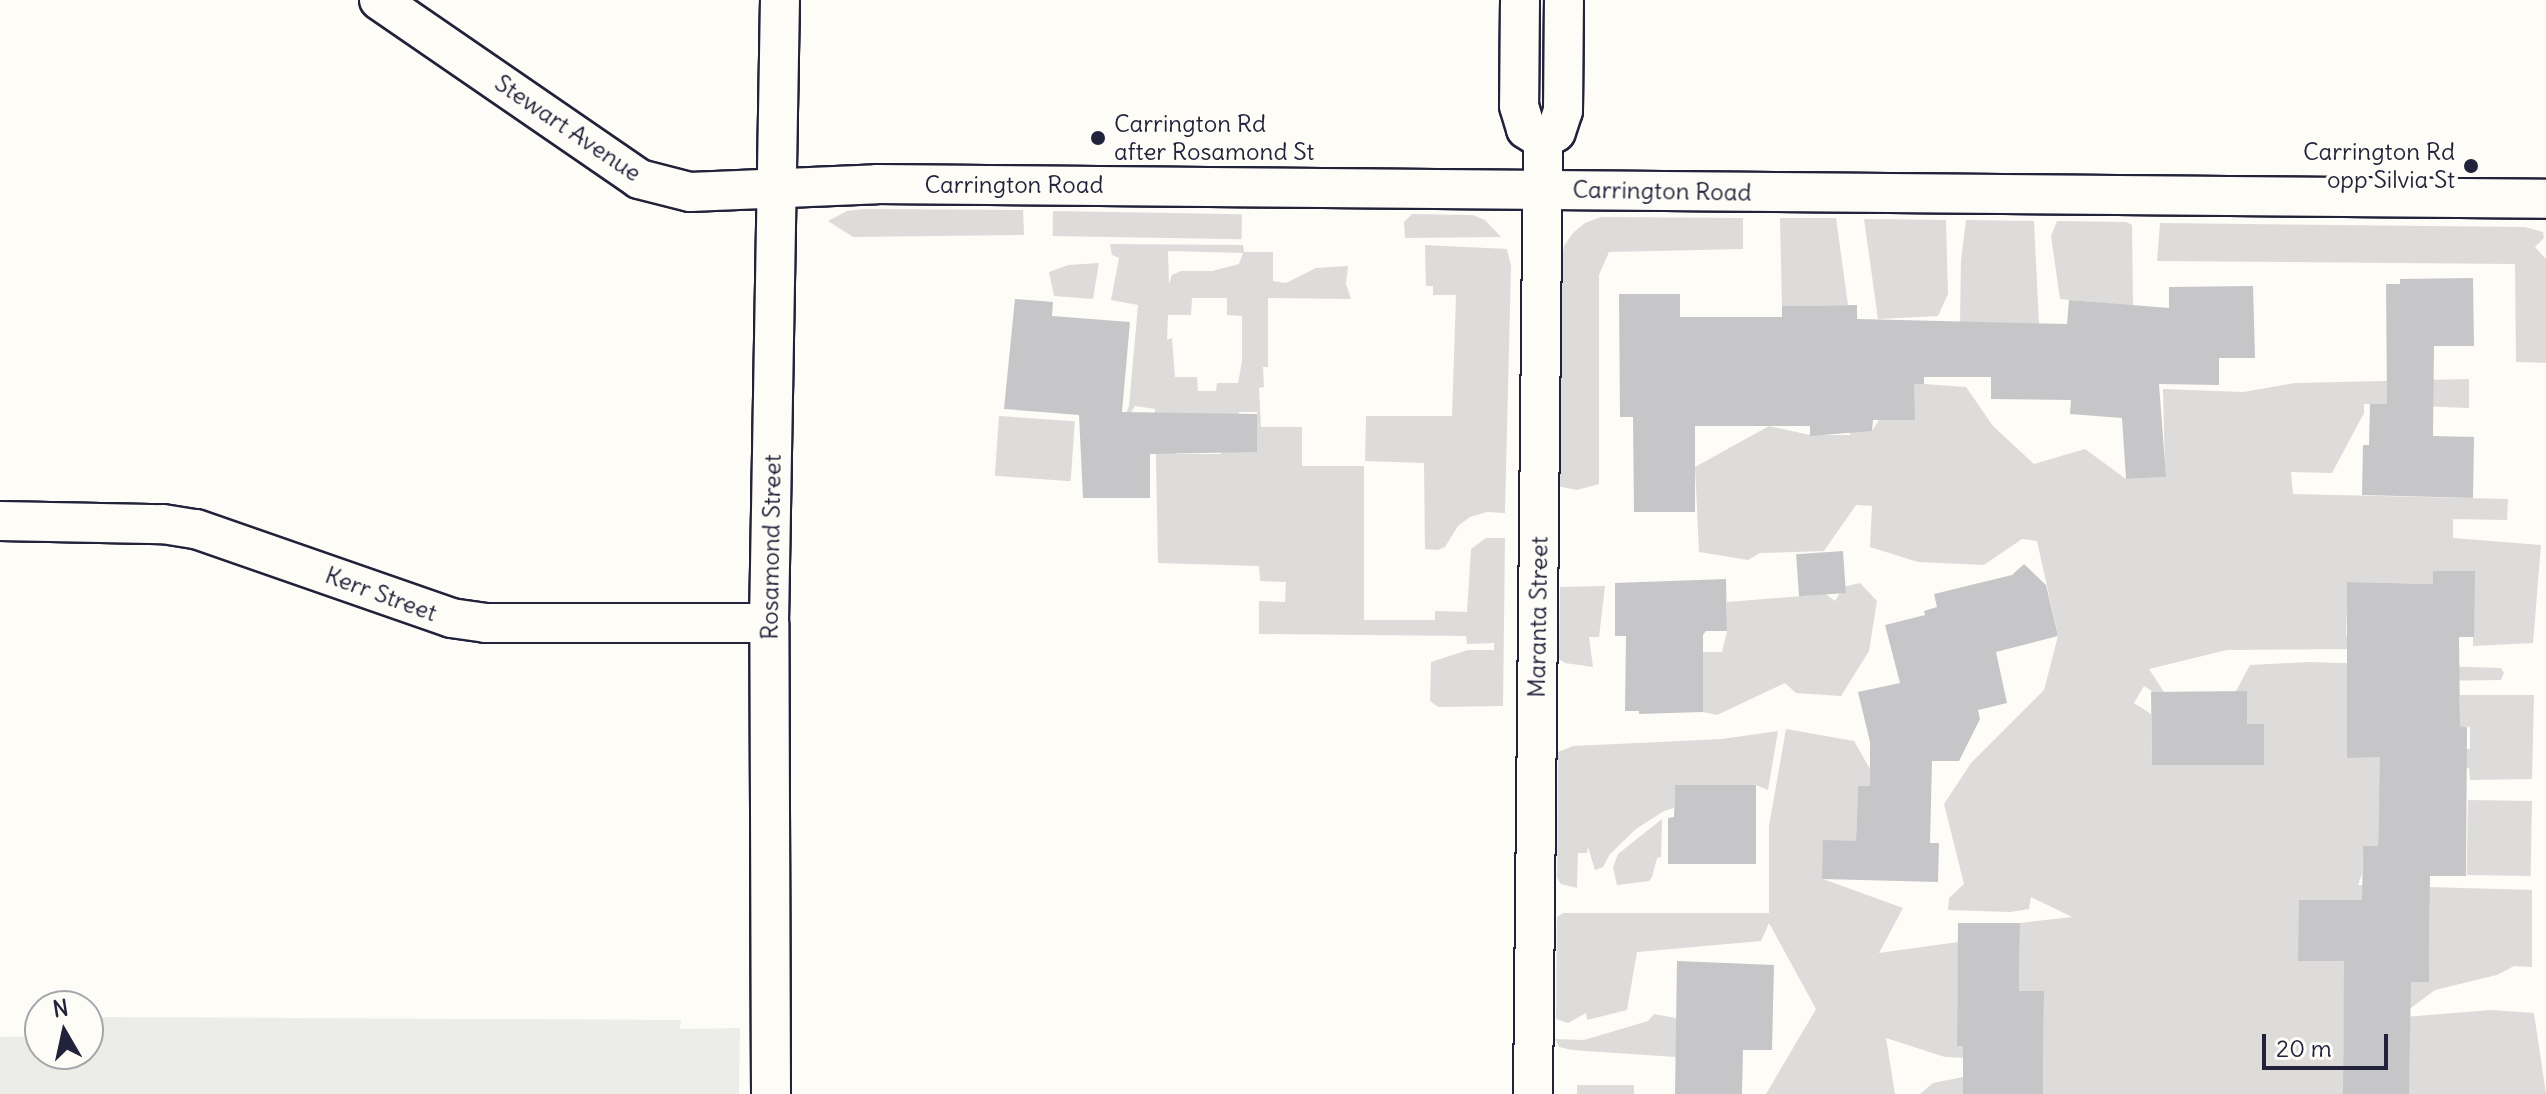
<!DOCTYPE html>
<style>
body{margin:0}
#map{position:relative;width:2546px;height:1094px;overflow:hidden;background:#fdfcf7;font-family:Delius,sans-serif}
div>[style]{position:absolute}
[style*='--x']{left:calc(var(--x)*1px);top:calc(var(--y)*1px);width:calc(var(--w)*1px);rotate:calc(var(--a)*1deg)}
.built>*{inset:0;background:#ecece9}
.green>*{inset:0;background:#dddcdb;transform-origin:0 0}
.building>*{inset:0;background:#c6c6c8;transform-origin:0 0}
.roads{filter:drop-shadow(2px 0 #22223b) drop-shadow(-2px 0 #22223b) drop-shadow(0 2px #22223b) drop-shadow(0 -2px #22223b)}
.street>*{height:38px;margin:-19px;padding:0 19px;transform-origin:19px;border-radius:19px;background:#fdfcf7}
.dots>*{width:22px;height:22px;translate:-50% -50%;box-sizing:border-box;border:4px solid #fdfcf7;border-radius:50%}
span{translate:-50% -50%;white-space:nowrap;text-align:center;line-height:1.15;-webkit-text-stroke:7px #fdfcf7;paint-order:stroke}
.poi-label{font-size:24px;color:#22223b}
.left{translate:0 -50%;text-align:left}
.right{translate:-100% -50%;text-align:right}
.street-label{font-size:24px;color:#22223b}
.north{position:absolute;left:24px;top:990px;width:80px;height:80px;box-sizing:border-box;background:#fdfcf7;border:2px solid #a5a5ac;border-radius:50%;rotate:351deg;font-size:22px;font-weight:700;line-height:32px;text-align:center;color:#22223b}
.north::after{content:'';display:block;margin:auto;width:28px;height:36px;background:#22223b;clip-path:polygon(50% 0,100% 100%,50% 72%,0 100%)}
.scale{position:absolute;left:2262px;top:1034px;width:126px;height:36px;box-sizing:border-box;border:4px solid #22223b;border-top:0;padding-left:10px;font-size:24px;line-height:28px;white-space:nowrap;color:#22223b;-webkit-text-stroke:6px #fdfcf7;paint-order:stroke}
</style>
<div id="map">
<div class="built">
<div style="clip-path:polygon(88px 1017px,681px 1020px,680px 1029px,740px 1028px,739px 1094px,0 1094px,0 1037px,40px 1036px,40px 1054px,88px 1054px)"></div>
</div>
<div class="green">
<div style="clip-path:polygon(863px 209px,1023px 210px,1024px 235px,853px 237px,828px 221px,847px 211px)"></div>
<div style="left:1053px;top:211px;width:189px;height:25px;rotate:1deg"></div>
<div style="clip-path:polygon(1412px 214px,1473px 215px,1485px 220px,1501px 237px,1405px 238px,1404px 222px)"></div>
<div style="clip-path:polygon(1601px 217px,1743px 218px,1743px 249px,1609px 252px,1599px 275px,1599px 484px,1577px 490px,1557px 486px,1562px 260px,1564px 246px,1573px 233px,1585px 223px)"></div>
<div style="clip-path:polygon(1780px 218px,1836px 218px,1848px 305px,1782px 306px)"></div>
<div style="clip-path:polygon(1864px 219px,1946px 220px,1948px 294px,1938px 316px,1878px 319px)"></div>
<div style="clip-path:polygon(1966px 220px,2034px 221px,2039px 324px,1960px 322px,1961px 261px)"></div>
<div style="clip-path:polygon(2057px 221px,2126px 222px,2132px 225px,2133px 306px,2060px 299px,2051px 236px)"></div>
<div style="clip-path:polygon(2160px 223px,2525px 227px,2543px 232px,2544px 238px,2535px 247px,2546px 259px,2546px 363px,2516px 362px,2515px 264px,2157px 261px)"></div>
<div style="clip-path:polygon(evenodd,1110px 244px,1243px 245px,1244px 252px,1273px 252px,1273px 281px,1286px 283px,1316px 268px,1348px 266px,1346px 284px,1351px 299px,1268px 298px,1268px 367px,1263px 367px,1264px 387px,1259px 388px,1261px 427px,1302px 427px,1302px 466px,1364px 466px,1364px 620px,1435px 620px,1435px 611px,1467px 612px,1471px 549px,1486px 538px,1505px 538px,1503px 706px,1438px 707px,1430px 701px,1431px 662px,1468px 650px,1494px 650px,1494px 643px,1467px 644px,1466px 636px,1259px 634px,1259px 601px,1285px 602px,1286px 582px,1260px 581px,1259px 566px,1158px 563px,1155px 409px,1135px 406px,1118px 433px,1129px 406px,1138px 305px,1111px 300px,1119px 258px,1112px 255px,1110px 244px,1168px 251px,1243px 253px,1239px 264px,1212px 271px,1181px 271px,1172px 275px,1169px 284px,1168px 251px,1110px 244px,1192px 298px,1227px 298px,1227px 315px,1242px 316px,1242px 362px,1238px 383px,1217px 383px,1216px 391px,1198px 391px,1197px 377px,1175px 377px,1172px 338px,1167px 340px,1168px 315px,1191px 315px,1192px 298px,1110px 244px,1239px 412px,1257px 412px,1256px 452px,1238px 452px,1239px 412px,1110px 244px,1177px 413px,1222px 414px,1221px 454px,1176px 454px,1177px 413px)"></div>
<div style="clip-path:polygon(1425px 245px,1507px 249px,1511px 266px,1505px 513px,1487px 512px,1470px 517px,1458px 526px,1445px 547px,1438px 550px,1425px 549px,1424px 463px,1365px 461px,1366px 416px,1452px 416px,1456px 295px,1433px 295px,1433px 286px,1426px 286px)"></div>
<div style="clip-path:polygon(1099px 263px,1093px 299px,1054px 296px,1049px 272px,1068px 265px)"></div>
<div style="clip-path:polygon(evenodd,2469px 379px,2469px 408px,2364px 404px,2364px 413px,2332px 473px,2291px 472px,2293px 494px,2508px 499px,2507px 520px,2453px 519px,2453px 538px,2541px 545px,2533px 643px,2473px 646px,2474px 571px,2433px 571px,2433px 584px,2348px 582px,2346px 635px,2379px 649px,2227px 650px,2149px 669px,2164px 692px,2153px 692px,2144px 686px,2134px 703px,2151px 714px,2152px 765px,2264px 765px,2264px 724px,2247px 724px,2247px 692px,2236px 691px,2250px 665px,2310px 662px,2501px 668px,2504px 673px,2501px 680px,2347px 682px,2347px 757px,2403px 757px,2416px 797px,2379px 796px,2378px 846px,2363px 846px,2362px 874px,2358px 885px,2532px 890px,2532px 967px,2514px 966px,2497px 975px,2435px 990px,2404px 1013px,2344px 1013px,2343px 1075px,2409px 1075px,2410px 1028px,2404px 1017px,2491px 1010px,2534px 1013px,2546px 1094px,2043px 1094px,2044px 992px,2019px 991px,2020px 923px,2072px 917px,2031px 897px,2029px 909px,2010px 912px,1948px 910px,1949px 898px,1964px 884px,1944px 804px,1971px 763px,2044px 690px,2058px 636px,2037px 541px,2022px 539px,1984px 565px,1918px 562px,1870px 547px,1872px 506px,1856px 505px,1824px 551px,1760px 553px,1748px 560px,1699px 552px,1695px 467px,1769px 426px,1810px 435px,1850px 435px,1850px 430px,1872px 431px,1879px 420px,1914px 420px,1914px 384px,1924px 384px,1966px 387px,1993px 426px,2034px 464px,2085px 449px,2126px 479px,2165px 477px,2163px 389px,2243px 392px,2295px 383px,2469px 379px,2430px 901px,2429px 982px,2371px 981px,2372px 962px,2299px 960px,2430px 901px)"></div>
<div style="left:999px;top:416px;width:76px;height:60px;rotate:4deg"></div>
<div style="clip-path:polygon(1860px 583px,1877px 601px,1869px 651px,1841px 696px,1796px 693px,1785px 683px,1717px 715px,1703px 712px,1703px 681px,1692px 680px,1692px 652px,1722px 652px,1727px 631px,1727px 602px,1826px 594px,1835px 601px,1843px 587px)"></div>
<div style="clip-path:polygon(1605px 586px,1599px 637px,1589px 637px,1593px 667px,1565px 663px,1559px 659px,1560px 587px)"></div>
<div style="clip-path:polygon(2460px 695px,2534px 695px,2532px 779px,2470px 780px,2469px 768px,2459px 768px,2460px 749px,2470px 749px,2470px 727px,2460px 726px)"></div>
<div style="clip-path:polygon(1786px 729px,1854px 741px,1870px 769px,1870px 786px,1858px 786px,1856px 841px,1824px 841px,1823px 879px,1903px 908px,1879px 953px,1958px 942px,1957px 1046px,2012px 1047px,2011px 1060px,1945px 1057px,1886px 1038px,1895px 1094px,1766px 1094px,1816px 1009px,1769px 923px,1761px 941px,1637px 952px,1627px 1010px,1587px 1020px,1586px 1013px,1568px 1023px,1556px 1019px,1557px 917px,1563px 913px,1769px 913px,1769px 826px)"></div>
<div style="clip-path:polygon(1778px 731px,1768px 790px,1756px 785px,1675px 785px,1674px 808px,1664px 811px,1636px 829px,1610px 854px,1603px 867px,1595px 870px,1588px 847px,1587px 853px,1578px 853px,1577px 888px,1561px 884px,1557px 878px,1558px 752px,1573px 746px,1722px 739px)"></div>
<div style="left:2468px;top:800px;width:64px;height:75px;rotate:1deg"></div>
<div style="clip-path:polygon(1662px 819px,1661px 857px,1657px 858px,1652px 877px,1649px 881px,1617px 885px,1613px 867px,1618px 854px)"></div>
<div style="clip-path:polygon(1654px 1014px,1676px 1018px,1676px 1057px,1572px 1050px,1559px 1047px,1555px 1039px,1584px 1040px,1648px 1021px)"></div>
<div style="clip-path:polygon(1963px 1077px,1963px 1094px,1920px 1094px,1933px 1083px)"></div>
<div style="left:1577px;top:1085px;width:57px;height:9px"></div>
</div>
<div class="building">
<div style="clip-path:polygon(2473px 278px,2474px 346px,2434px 346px,2433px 436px,2474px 437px,2473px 498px,2362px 495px,2363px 445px,2369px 445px,2370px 404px,2387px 404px,2386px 284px,2400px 284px,2400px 279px)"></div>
<div style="clip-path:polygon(2253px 286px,2255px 358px,2219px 358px,2219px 385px,2159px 384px,2166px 477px,2126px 479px,2122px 418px,2070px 414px,2071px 400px,1991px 399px,1991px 377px,1924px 377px,1924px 384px,1914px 384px,1915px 420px,1873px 420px,1872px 431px,1810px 436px,1810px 426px,1695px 426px,1695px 512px,1634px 512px,1633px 417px,1620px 417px,1619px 294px,1680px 294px,1680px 317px,1782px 317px,1782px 306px,1857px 305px,1857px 319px,2067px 324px,2069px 300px,2169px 308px,2169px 287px)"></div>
<div style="clip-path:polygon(1015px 299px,1053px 302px,1052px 316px,1130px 322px,1122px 412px,1257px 414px,1257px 452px,1150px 454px,1150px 498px,1083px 498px,1079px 415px,1004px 409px)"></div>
<div style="left:1843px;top:551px;width:42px;height:47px;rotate:86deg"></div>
<div style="clip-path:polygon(2024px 564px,2046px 585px,2058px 636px,1996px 652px,2007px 703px,1978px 710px,1980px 719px,1959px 761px,1932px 761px,1930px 843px,1939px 843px,1938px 882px,1822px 879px,1823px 840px,1856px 841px,1858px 786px,1870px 786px,1870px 742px,1858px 692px,1900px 683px,1885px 625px,1925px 615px,1924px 611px,1937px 607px,1934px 594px,2012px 575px)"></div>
<div style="clip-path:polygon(2433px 571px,2475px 571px,2474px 637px,2459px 637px,2460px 726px,2467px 727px,2466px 876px,2430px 876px,2429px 982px,2411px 982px,2409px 1094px,2343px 1094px,2344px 961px,2298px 961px,2299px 900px,2362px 900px,2363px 846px,2378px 846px,2380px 757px,2347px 758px,2347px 582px,2433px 584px)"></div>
<div style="clip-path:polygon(1726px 579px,1727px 631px,1706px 631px,1703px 635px,1703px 712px,1639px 714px,1639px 711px,1625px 711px,1626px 636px,1615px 636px,1615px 583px)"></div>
<div style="clip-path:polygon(2247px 691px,2247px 724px,2264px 724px,2264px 765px,2152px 765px,2151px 692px)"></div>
<div style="clip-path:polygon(1675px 785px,1756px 785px,1756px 864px,1668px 864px,1668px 818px,1674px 817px)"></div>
<div style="clip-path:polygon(1958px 923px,2020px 923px,2019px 991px,2044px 991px,2043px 1094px,1963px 1094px,1963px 1046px,1957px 1046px)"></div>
<div style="clip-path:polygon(1677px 961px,1774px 965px,1772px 1050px,1743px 1050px,1742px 1094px,1675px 1094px)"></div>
</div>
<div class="roads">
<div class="street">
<div style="--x:379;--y:0;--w:316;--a:34.5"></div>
<div style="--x:639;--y:179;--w:53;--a:14.3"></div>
<div style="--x:690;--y:192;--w:187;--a:-2.4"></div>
<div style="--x:877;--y:184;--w:1669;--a:0.51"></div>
<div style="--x:1520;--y:0;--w:106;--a:90.5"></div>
<div style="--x:1519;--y:106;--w:24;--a:73"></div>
<div style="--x:1526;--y:129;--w:20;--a:33"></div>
<div style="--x:1543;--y:140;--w:15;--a:-32"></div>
<div style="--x:1556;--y:132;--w:22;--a:-72"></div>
<div style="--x:1563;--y:111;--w:111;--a:-89.5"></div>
<div style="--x:0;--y:521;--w:163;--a:1.1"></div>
<div style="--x:163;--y:524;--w:33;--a:9"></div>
<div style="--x:196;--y:529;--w:270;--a:19.2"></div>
<div style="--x:451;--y:618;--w:34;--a:8"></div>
<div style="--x:485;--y:623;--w:284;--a:0"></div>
<div style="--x:771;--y:1094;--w:471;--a:-90.2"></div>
<div style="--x:769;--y:623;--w:623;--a:-88.99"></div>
<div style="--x:1533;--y:1094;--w:954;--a:-89.4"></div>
</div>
</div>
<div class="dots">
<div style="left:1098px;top:138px;background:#22223b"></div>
<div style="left:2471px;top:166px;background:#22223b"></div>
</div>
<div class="poi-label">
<span class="left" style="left:1114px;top:138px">Carrington Rd<br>after Rosamond St</span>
<span class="right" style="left:2455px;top:166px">Carrington Rd<br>opp Silvia St</span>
</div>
<div class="street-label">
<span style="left:568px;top:128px;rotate:34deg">Stewart Avenue</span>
<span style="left:1014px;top:185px">Carrington Road</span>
<span style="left:1662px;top:191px;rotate:1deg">Carrington Road</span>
<span style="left:771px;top:547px;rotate:-89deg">Rosamond Street</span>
<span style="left:381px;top:594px;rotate:20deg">Kerr Street</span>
<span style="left:1538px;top:617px;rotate:-89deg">Maranta Street</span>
</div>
<div class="north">N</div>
<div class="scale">20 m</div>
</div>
